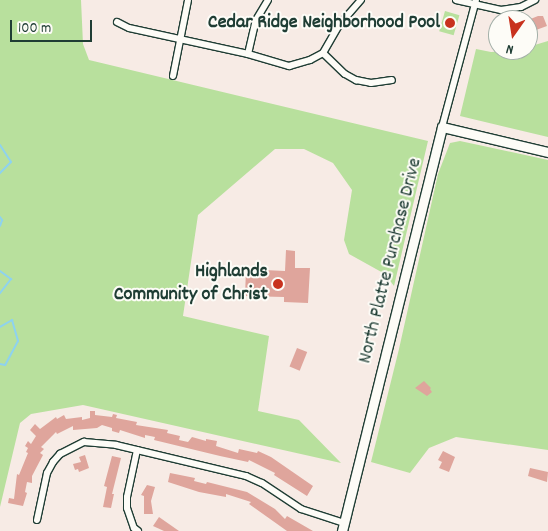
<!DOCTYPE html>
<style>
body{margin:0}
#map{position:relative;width:548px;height:531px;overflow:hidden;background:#f7ebe5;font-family:Dekko,sans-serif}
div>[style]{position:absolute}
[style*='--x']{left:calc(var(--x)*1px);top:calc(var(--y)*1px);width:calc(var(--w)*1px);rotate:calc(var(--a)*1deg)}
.green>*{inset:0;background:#b8e09d;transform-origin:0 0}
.stream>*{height:2px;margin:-1px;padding:0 1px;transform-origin:1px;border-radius:1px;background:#8ed2ef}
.building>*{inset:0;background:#dfa59c;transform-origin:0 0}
.roads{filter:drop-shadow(1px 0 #1f3d34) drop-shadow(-1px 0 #1f3d34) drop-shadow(0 1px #1f3d34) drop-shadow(0 -1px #1f3d34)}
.street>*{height:6px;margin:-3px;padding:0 3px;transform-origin:3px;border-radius:3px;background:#fdfcf7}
.secondary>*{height:9px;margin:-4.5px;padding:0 4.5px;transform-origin:4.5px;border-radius:4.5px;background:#fdfcf7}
.dots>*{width:14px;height:14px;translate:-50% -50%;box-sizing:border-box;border:2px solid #fdfcf7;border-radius:50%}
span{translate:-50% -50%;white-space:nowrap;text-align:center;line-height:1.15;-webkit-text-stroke:4px #fdfcf7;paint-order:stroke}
.poi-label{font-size:20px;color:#1f3d34;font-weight:700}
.right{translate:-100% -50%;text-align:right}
.street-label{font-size:20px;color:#1f3d34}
.north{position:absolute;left:488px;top:10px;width:50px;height:50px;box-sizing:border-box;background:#fdfcf7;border:1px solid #a4b0a9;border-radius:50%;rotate:193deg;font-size:14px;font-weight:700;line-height:20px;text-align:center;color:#1f3d34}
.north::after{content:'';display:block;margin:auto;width:18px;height:22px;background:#c8321e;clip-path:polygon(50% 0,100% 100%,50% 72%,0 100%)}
.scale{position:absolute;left:10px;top:20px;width:82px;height:22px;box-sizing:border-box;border:2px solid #1f3d34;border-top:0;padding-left:6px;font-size:15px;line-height:18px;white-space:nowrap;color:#1f3d34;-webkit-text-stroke:4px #fdfcf7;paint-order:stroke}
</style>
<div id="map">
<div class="green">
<div style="clip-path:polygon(0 0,81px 0,83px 44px,89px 60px,428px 141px,394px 286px,385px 274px,349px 254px,344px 240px,352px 190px,333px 163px,304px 149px,275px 149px,198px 215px,183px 316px,269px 336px,258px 411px,299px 420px,341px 463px,83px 405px,31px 414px,20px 423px,0 507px)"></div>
<div style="left:445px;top:11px;width:15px;height:21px;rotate:16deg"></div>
<div style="clip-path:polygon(548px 41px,548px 137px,460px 116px,476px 49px,491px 52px,528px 50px,528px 47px)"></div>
<div style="clip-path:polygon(460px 141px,548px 160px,548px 450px,456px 437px,429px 448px,410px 473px,371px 462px,399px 349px,438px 174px,450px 143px)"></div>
</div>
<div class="stream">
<div style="--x:0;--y:145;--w:20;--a:57"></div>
<div style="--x:11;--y:162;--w:16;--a:135"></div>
<div style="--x:0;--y:217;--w:4;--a:56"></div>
<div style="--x:2;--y:220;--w:6;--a:108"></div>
<div style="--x:0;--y:271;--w:14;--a:36"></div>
<div style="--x:11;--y:279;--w:18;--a:128"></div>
<div style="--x:0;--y:327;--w:14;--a:-30"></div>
<div style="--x:12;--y:320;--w:22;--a:74"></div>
<div style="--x:18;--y:341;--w:27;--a:118"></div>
<div style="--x:5;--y:365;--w:5;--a:-169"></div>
</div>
<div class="building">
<div style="clip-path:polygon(538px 16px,543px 16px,547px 26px,536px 30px,534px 26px,531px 27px,528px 20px)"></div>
<div style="clip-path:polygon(286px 250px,295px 251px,295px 268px,310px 268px,308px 303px,284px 302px,284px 297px,245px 296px,246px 269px,285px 271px)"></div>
<div style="left:297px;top:348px;width:11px;height:20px;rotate:22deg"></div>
<div style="clip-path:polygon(424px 381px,431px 388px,430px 389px,432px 392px,427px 396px,415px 388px)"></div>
<div style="clip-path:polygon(90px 411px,95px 411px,95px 415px,112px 417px,113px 414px,117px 415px,116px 418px,137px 422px,136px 425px,168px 430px,167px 433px,180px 436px,179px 440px,188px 442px,192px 437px,206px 441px,206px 439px,217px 441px,216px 446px,238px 453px,239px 449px,257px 453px,258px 451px,271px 457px,313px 486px,307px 496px,274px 475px,275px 473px,249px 460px,248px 462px,220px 456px,154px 440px,155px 437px,145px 435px,145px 438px,120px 430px,119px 433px,112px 431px,112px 428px,102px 425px,97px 428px,73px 430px,73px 426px,57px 434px,56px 432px,41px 447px,44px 449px,40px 453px,43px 455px,32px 476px,32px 483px,27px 482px,25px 492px,27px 493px,23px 506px,8px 503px,9px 498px,14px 499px,17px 474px,19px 475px,28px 453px,26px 452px,28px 448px,25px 446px,28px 441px,31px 444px,36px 436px,30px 430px,35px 424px,40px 429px,56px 417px,57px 419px,64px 415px,66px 419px,82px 417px,82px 420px,90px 418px)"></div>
<div style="clip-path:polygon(443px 451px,455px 457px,449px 472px,439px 468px,442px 462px,438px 460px)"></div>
<div style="clip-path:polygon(85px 455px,89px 468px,79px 472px,78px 469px,75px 470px,73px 464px,81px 462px,79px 457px)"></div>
<div style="clip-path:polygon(112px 456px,121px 458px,112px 494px,114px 494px,111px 508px,103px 507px,107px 487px,104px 486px)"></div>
<div style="clip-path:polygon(530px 468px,548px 472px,547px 482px,528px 476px)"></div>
<div style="clip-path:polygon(170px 473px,195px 478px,194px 481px,206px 484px,207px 482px,247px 492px,275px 509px,285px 519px,287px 516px,313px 531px,287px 531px,249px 504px,251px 502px,226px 494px,226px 497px,199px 492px,168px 482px)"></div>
<div style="clip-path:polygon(147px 485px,155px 487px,151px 501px,153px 514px,144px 514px,144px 496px,141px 495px)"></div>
<div style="clip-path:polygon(159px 517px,179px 531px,164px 531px,153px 526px)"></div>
</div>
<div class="roads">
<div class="street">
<div style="--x:456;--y:0;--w:46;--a:12.5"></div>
<div style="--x:501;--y:10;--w:20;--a:-9"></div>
<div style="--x:521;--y:7;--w:16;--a:-27"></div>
<div style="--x:117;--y:22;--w:13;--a:27"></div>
<div style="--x:129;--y:28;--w:122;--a:12.3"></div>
<div style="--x:248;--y:54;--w:43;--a:16.3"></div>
<div style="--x:289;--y:66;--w:22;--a:-16"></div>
<div style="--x:310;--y:60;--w:15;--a:-28"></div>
<div style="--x:323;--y:53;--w:34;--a:-60"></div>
<div style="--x:340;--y:24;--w:32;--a:-49"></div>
<div style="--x:323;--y:53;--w:30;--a:44"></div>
<div style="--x:345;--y:74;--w:13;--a:29"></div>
<div style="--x:356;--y:80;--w:15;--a:11"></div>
<div style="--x:371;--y:83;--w:21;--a:-8"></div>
<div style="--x:248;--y:54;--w:35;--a:-77"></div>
<div style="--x:256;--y:20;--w:23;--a:-59"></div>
<div style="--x:173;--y:76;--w:77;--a:-78.8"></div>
<div style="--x:442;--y:127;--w:131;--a:-75"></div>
<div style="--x:137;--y:450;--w:48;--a:102"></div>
<div style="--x:127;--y:497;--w:11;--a:90"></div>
<div style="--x:127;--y:508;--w:21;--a:71"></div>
<div style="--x:134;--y:528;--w:5;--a:37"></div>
<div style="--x:37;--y:520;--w:48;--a:-78"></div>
<div style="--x:47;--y:473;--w:13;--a:-61"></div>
<div style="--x:53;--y:462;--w:11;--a:-49"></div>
<div style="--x:60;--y:454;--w:27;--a:-27"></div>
<div style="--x:84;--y:442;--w:32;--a:5"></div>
<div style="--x:116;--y:445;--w:134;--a:13.4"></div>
<div style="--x:246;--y:476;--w:17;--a:24"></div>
<div style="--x:262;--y:483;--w:47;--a:33.7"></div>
<div style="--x:301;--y:509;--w:45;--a:18"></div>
</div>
<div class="secondary">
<div style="--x:342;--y:531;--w:416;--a:-76.1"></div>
<div style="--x:442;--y:127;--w:109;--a:13.3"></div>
</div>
</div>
<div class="dots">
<div style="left:450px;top:23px;background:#c8321e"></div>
<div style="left:278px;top:284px;background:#c8321e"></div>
</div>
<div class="poi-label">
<span class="right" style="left:440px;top:23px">Cedar Ridge Neighborhood Pool</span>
<span class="right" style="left:268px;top:284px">Highlands<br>Community of Christ</span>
</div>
<div class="street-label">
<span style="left:391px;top:261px;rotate:-76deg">North Platte Purchase Drive</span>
</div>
<div class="north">N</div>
<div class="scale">100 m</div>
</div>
